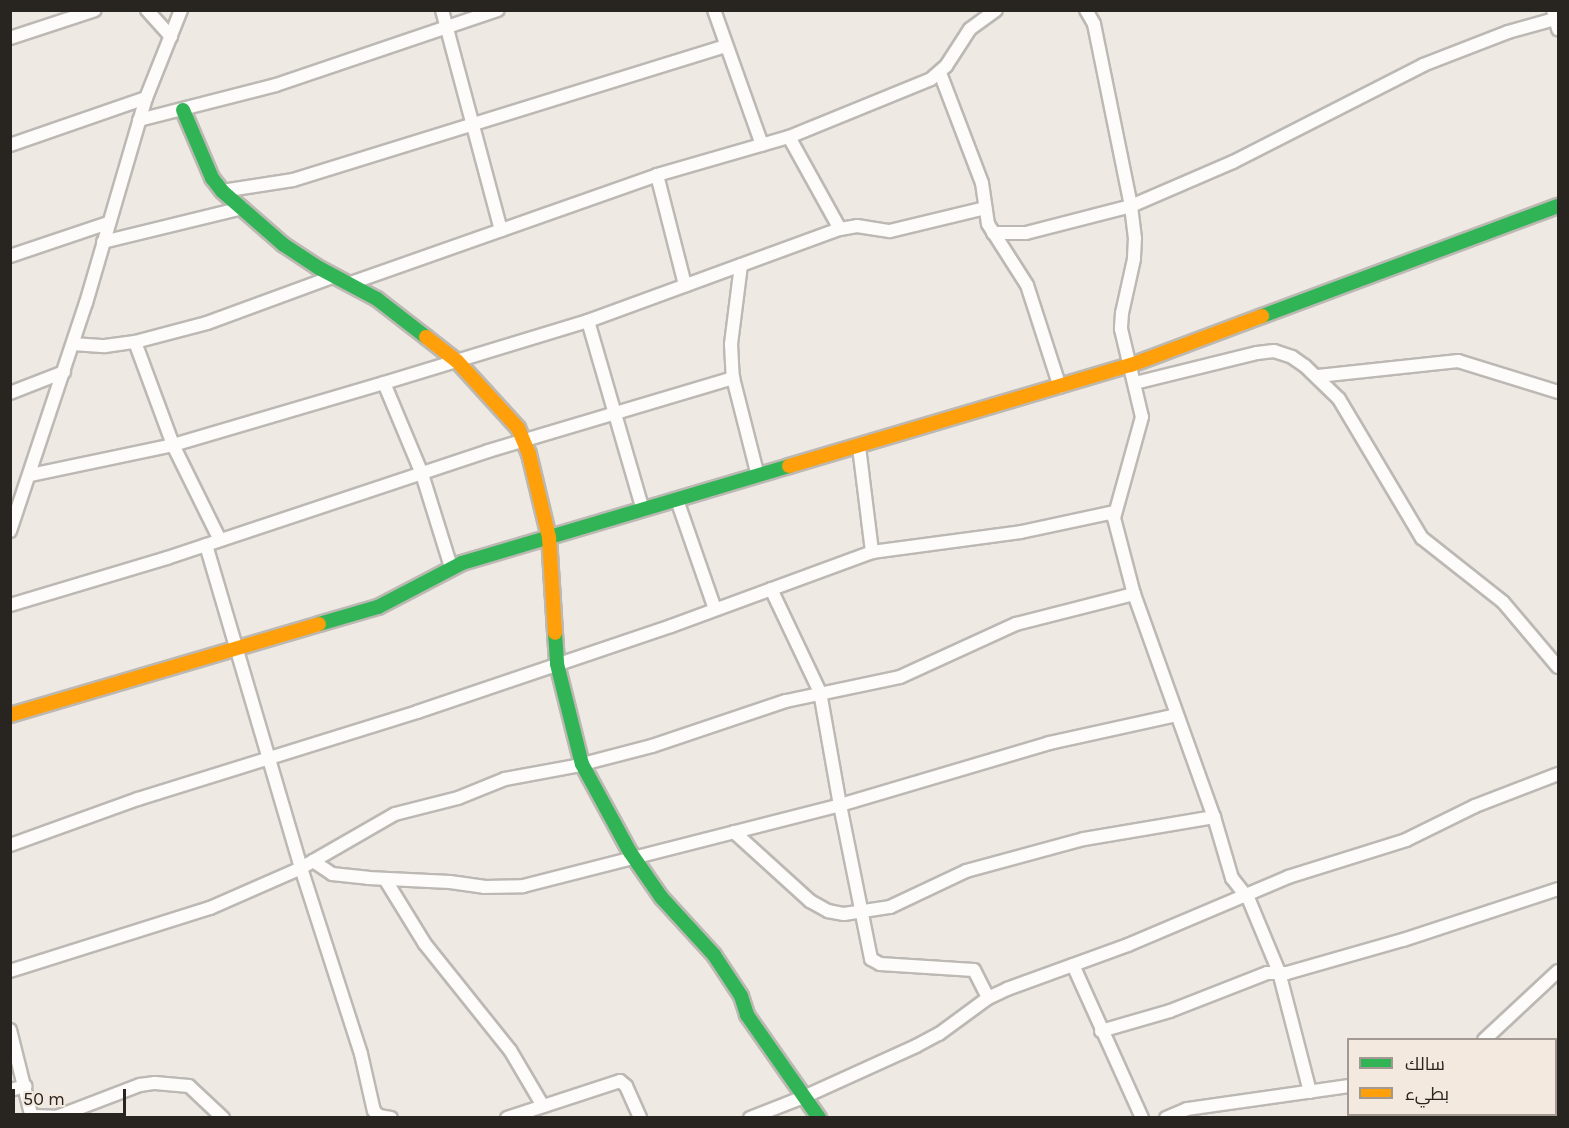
<!DOCTYPE html>
<meta charset="utf-8">
<style>
body{margin:0}
#map{position:relative;width:1569px;height:1128px;overflow:hidden;background:#efe9e3;font-family:Karla,Cairo,sans-serif}
div>[style]{position:absolute}
[style*='--x']{left:calc(var(--x)*1px);top:calc(var(--y)*1px);width:calc(var(--w)*1px);rotate:calc(var(--a)*1deg)}
.roads{filter:drop-shadow(2px 0 #bcb8b3) drop-shadow(-2px 0 #bcb8b3) drop-shadow(0 2px #bcb8b3) drop-shadow(0 -2px #bcb8b3)}
.street>*{height:12px;margin:-6px;padding:0 6px;transform-origin:6px;border-radius:6px;background:#fdfcfb}
.fast>*{height:14px;margin:-7px;padding:0 7px;transform-origin:7px;border-radius:7px;background:#30b455}
.slow>*{height:14px;margin:-7px;padding:0 7px;transform-origin:7px;border-radius:7px;background:#ff9f0a}
span{translate:-50% -50%;white-space:nowrap;text-align:center;line-height:1.15;-webkit-text-stroke:6px #f4e9de;paint-order:stroke}
.frame{position:absolute;inset:0;border:12px solid #282420;pointer-events:none}
.legend{position:absolute;left:1347px;top:1038px;width:210px;height:78px;box-sizing:border-box;background:#f4e9de;border:2px solid #a29a92;margin:0;padding:8px 10px;list-style:none;font-size:18px;color:#282420}
.legend li{display:flex;align-items:center;gap:12px;height:30px}
.legend b{width:30px;border:2px solid #a29a92}
.scale{position:absolute;left:12px;top:1089px;width:114px;height:27px;box-sizing:border-box;border:3px solid #282420;border-top:0;padding-left:8px;font-size:18px;line-height:21px;white-space:nowrap;color:#282420;-webkit-text-stroke:4px #f4e9de;paint-order:stroke}
</style>
<div id="map">
<div class="roads">
<div class="street">
<div style="--x:147;--y:10;--w:36;--a:48"></div>
<div style="--x:442;--y:10;--w:228;--a:75"></div>
<div style="--x:714;--y:10;--w:143;--a:70.4"></div>
<div style="--x:1086;--y:10;--w:16;--a:60"></div>
<div style="--x:1094;--y:24;--w:186;--a:78.5"></div>
<div style="--x:1131;--y:206;--w:32;--a:83"></div>
<div style="--x:1135;--y:238;--w:21;--a:93"></div>
<div style="--x:1134;--y:259;--w:55;--a:102.5"></div>
<div style="--x:1122;--y:313;--w:16;--a:94"></div>
<div style="--x:1121;--y:329;--w:90;--a:76.6"></div>
<div style="--x:1142;--y:417;--w:105;--a:105.5"></div>
<div style="--x:1114;--y:518;--w:79;--a:75.3"></div>
<div style="--x:1134;--y:594;--w:237;--a:70.3"></div>
<div style="--x:1214;--y:817;--w:64;--a:73.6"></div>
<div style="--x:1232;--y:878;--w:28;--a:52"></div>
<div style="--x:1249;--y:900;--w:78;--a:67.4"></div>
<div style="--x:1279;--y:972;--w:124;--a:75.5"></div>
<div style="--x:1553;--y:10;--w:20;--a:75"></div>
<div style="--x:10;--y:38;--w:89;--a:-18.2"></div>
<div style="--x:940;--y:73;--w:118;--a:69.1"></div>
<div style="--x:982;--y:183;--w:41;--a:81.7"></div>
<div style="--x:988;--y:224;--w:72;--a:57.4"></div>
<div style="--x:1027;--y:285;--w:107;--a:72.1"></div>
<div style="--x:139;--y:120;--w:141;--a:-14.3"></div>
<div style="--x:276;--y:85;--w:234;--a:-18.7"></div>
<div style="--x:789;--y:137;--w:105;--a:61"></div>
<div style="--x:10;--y:145;--w:144;--a:-19.1"></div>
<div style="--x:657;--y:175;--w:114;--a:75.7"></div>
<div style="--x:222;--y:191;--w:72;--a:-8.8"></div>
<div style="--x:293;--y:180;--w:452;--a:-17.2"></div>
<div style="--x:993;--y:233;--w:33;--a:0"></div>
<div style="--x:1026;--y:233;--w:108;--a:-14.4"></div>
<div style="--x:1131;--y:206;--w:111;--a:-23.3"></div>
<div style="--x:1233;--y:162;--w:213;--a:-27"></div>
<div style="--x:1423;--y:65;--w:91;--a:-21.2"></div>
<div style="--x:1508;--y:32;--w:49;--a:-15.5"></div>
<div style="--x:103;--y:242;--w:144;--a:-13.7"></div>
<div style="--x:10;--y:256;--w:103;--a:-18.6"></div>
<div style="--x:741;--y:265;--w:80;--a:97.2"></div>
<div style="--x:731;--y:344;--w:34;--a:87"></div>
<div style="--x:733;--y:378;--w:101;--a:75.7"></div>
<div style="--x:351;--y:283;--w:324;--a:-19.4"></div>
<div style="--x:657;--y:175;--w:137;--a:-16.1"></div>
<div style="--x:789;--y:137;--w:153;--a:-22.2"></div>
<div style="--x:931;--y:79;--w:20;--a:-41"></div>
<div style="--x:946;--y:66;--w:44;--a:-57"></div>
<div style="--x:970;--y:29;--w:32;--a:-36"></div>
<div style="--x:588;--y:321;--w:197;--a:73.8"></div>
<div style="--x:135;--y:342;--w:110;--a:69.7"></div>
<div style="--x:173;--y:445;--w:106;--a:63.7"></div>
<div style="--x:73;--y:344;--w:32;--a:4"></div>
<div style="--x:105;--y:346;--w:30;--a:-8"></div>
<div style="--x:135;--y:342;--w:74;--a:-14.8"></div>
<div style="--x:207;--y:323;--w:136;--a:-20.2"></div>
<div style="--x:1318;--y:376;--w:141;--a:-6.1"></div>
<div style="--x:1458;--y:361;--w:105;--a:17.2"></div>
<div style="--x:384;--y:383;--w:99;--a:67.3"></div>
<div style="--x:422;--y:474;--w:97;--a:72.7"></div>
<div style="--x:1135;--y:383;--w:126;--a:-13.8"></div>
<div style="--x:1257;--y:353;--w:17;--a:-7"></div>
<div style="--x:1274;--y:351;--w:19;--a:18"></div>
<div style="--x:1292;--y:357;--w:16;--a:35"></div>
<div style="--x:1305;--y:366;--w:47;--a:44.1"></div>
<div style="--x:1339;--y:399;--w:162;--a:59.2"></div>
<div style="--x:1422;--y:538;--w:103;--a:38.3"></div>
<div style="--x:1503;--y:602;--w:85;--a:49.8"></div>
<div style="--x:10;--y:393;--w:58;--a:-21.3"></div>
<div style="--x:859;--y:447;--w:106;--a:82.9"></div>
<div style="--x:31;--y:475;--w:145;--a:-11.9"></div>
<div style="--x:173;--y:445;--w:220;--a:-16.4"></div>
<div style="--x:384;--y:383;--w:213;--a:-16.9"></div>
<div style="--x:588;--y:321;--w:268;--a:-20.1"></div>
<div style="--x:840;--y:229;--w:17;--a:-10"></div>
<div style="--x:857;--y:226;--w:33;--a:9"></div>
<div style="--x:890;--y:231;--w:98;--a:-13.6"></div>
<div style="--x:677;--y:500;--w:115;--a:70.8"></div>
<div style="--x:10;--y:531;--w:240;--a:-71.6"></div>
<div style="--x:86;--y:303;--w:214;--a:-73.7"></div>
<div style="--x:146;--y:98;--w:95;--a:-68.3"></div>
<div style="--x:206;--y:545;--w:337;--a:73.6"></div>
<div style="--x:301;--y:868;--w:195;--a:72.1"></div>
<div style="--x:361;--y:1054;--w:58;--a:77.2"></div>
<div style="--x:374;--y:1111;--w:7;--a:45"></div>
<div style="--x:379;--y:1116;--w:12;--a:9"></div>
<div style="--x:771;--y:589;--w:114;--a:64.6"></div>
<div style="--x:820;--y:692;--w:115;--a:80"></div>
<div style="--x:840;--y:805;--w:157;--a:78.6"></div>
<div style="--x:871;--y:959;--w:10;--a:29"></div>
<div style="--x:880;--y:964;--w:94;--a:3.7"></div>
<div style="--x:974;--y:970;--w:31;--a:63"></div>
<div style="--x:10;--y:605;--w:164;--a:-16.7"></div>
<div style="--x:167;--y:558;--w:338;--a:-18.4"></div>
<div style="--x:488;--y:451;--w:256;--a:-16.6"></div>
<div style="--x:734;--y:832;--w:103;--a:42.2"></div>
<div style="--x:810;--y:901;--w:21;--a:29"></div>
<div style="--x:828;--y:911;--w:16;--a:11"></div>
<div style="--x:844;--y:914;--w:47;--a:-8.7"></div>
<div style="--x:890;--y:907;--w:84;--a:-25.3"></div>
<div style="--x:966;--y:871;--w:122;--a:-15.2"></div>
<div style="--x:1084;--y:839;--w:132;--a:-9.6"></div>
<div style="--x:10;--y:845;--w:136;--a:-19.8"></div>
<div style="--x:138;--y:799;--w:292;--a:-17.3"></div>
<div style="--x:417;--y:712;--w:268;--a:-18.7"></div>
<div style="--x:671;--y:626;--w:214;--a:-20.2"></div>
<div style="--x:872;--y:552;--w:150;--a:-7.6"></div>
<div style="--x:1021;--y:532;--w:95;--a:-12.1"></div>
<div style="--x:313;--y:861;--w:23;--a:34"></div>
<div style="--x:332;--y:874;--w:36;--a:6"></div>
<div style="--x:368;--y:878;--w:82;--a:2.8"></div>
<div style="--x:450;--y:882;--w:34;--a:8"></div>
<div style="--x:484;--y:887;--w:39;--a:-1"></div>
<div style="--x:523;--y:886;--w:327;--a:-14.3"></div>
<div style="--x:840;--y:805;--w:218;--a:-16.5"></div>
<div style="--x:1049;--y:743;--w:130;--a:-12.4"></div>
<div style="--x:385;--y:879;--w:76;--a:58.4"></div>
<div style="--x:425;--y:944;--w:136;--a:51.3"></div>
<div style="--x:510;--y:1050;--w:65;--a:59.5"></div>
<div style="--x:1073;--y:965;--w:168;--a:65.7"></div>
<div style="--x:10;--y:971;--w:210;--a:-17.5"></div>
<div style="--x:210;--y:908;--w:99;--a:-23.7"></div>
<div style="--x:301;--y:868;--w:108;--a:-29.9"></div>
<div style="--x:395;--y:814;--w:65;--a:-14.3"></div>
<div style="--x:458;--y:798;--w:51;--a:-22"></div>
<div style="--x:505;--y:779;--w:71;--a:-10.5"></div>
<div style="--x:575;--y:766;--w:80;--a:-14.6"></div>
<div style="--x:652;--y:746;--w:141;--a:-18.6"></div>
<div style="--x:786;--y:701;--w:116;--a:-11.9"></div>
<div style="--x:900;--y:677;--w:128;--a:-24.6"></div>
<div style="--x:1016;--y:624;--w:122;--a:-14.3"></div>
<div style="--x:10;--y:1030;--w:91;--a:76"></div>
<div style="--x:1101;--y:1031;--w:72;--a:-16.2"></div>
<div style="--x:1170;--y:1011;--w:104;--a:-21.4"></div>
<div style="--x:1267;--y:973;--w:20;--a:0"></div>
<div style="--x:1287;--y:973;--w:121;--a:-15.9"></div>
<div style="--x:1403;--y:940;--w:163;--a:-18.2"></div>
<div style="--x:1484;--y:1040;--w:101;--a:-43"></div>
<div style="--x:10;--y:1090;--w:16;--a:-14"></div>
<div style="--x:33;--y:1116;--w:23;--a:2"></div>
<div style="--x:56;--y:1117;--w:90;--a:-20.9"></div>
<div style="--x:140;--y:1085;--w:15;--a:-8"></div>
<div style="--x:155;--y:1083;--w:34;--a:5"></div>
<div style="--x:189;--y:1086;--w:47;--a:43.3"></div>
<div style="--x:507;--y:1118;--w:119;--a:-18.1"></div>
<div style="--x:620;--y:1081;--w:8;--a:40"></div>
<div style="--x:626;--y:1086;--w:35;--a:66"></div>
<div style="--x:750;--y:1118;--w:60;--a:-21.4"></div>
<div style="--x:806;--y:1096;--w:121;--a:-24.4"></div>
<div style="--x:916;--y:1046;--w:26;--a:-28"></div>
<div style="--x:939;--y:1034;--w:61;--a:-36.3"></div>
<div style="--x:988;--y:998;--w:21;--a:-25"></div>
<div style="--x:1007;--y:989;--w:129;--a:-20"></div>
<div style="--x:1128;--y:945;--w:174;--a:-23"></div>
<div style="--x:1288;--y:877;--w:124;--a:-17.4"></div>
<div style="--x:1406;--y:840;--w:77;--a:-26.2"></div>
<div style="--x:1475;--y:806;--w:89;--a:-21.1"></div>
<div style="--x:1166;--y:1118;--w:23;--a:-23"></div>
<div style="--x:1187;--y:1109;--w:163;--a:-8.1"></div>
</div>
<div class="fast">
<div style="--x:183;--y:110;--w:74;--a:66.9"></div>
<div style="--x:212;--y:178;--w:16;--a:52"></div>
<div style="--x:222;--y:191;--w:82;--a:41.1"></div>
<div style="--x:284;--y:245;--w:42;--a:33.3"></div>
<div style="--x:319;--y:268;--w:66;--a:28.1"></div>
<div style="--x:377;--y:299;--w:62;--a:37.8"></div>
<div style="--x:1262;--y:316;--w:316;--a:-20.4"></div>
<div style="--x:319;--y:624;--w:61;--a:-16.1"></div>
<div style="--x:378;--y:607;--w:95;--a:-27.6"></div>
<div style="--x:462;--y:563;--w:341;--a:-16.5"></div>
<div style="--x:555;--y:633;--w:31;--a:86"></div>
<div style="--x:557;--y:664;--w:103;--a:76"></div>
<div style="--x:582;--y:764;--w:100;--a:61.4"></div>
<div style="--x:630;--y:852;--w:55;--a:55.4"></div>
<div style="--x:661;--y:897;--w:79;--a:47.6"></div>
<div style="--x:714;--y:955;--w:49;--a:56.6"></div>
<div style="--x:741;--y:996;--w:20;--a:72"></div>
<div style="--x:747;--y:1015;--w:126;--a:55"></div>
</div>
<div class="slow">
<div style="--x:426;--y:337;--w:39;--a:38"></div>
<div style="--x:457;--y:361;--w:91;--a:47.7"></div>
<div style="--x:518;--y:428;--w:28;--a:67"></div>
<div style="--x:529;--y:454;--w:85;--a:76.5"></div>
<div style="--x:549;--y:537;--w:96;--a:86.4"></div>
<div style="--x:789;--y:466;--w:357;--a:-16.5"></div>
<div style="--x:1131;--y:365;--w:140;--a:-20.5"></div>
<div style="--x:10;--y:715;--w:322;--a:-16.4"></div>
</div>
</div>
<div class="frame"></div>
<ul class="legend">
<li><b style="height:8px;background:#30b455"></b>سالك</li>
<li><b style="height:8px;background:#ff9f0a"></b>بطيء</li>
</ul>
<div class="scale">50 m</div>
</div>
